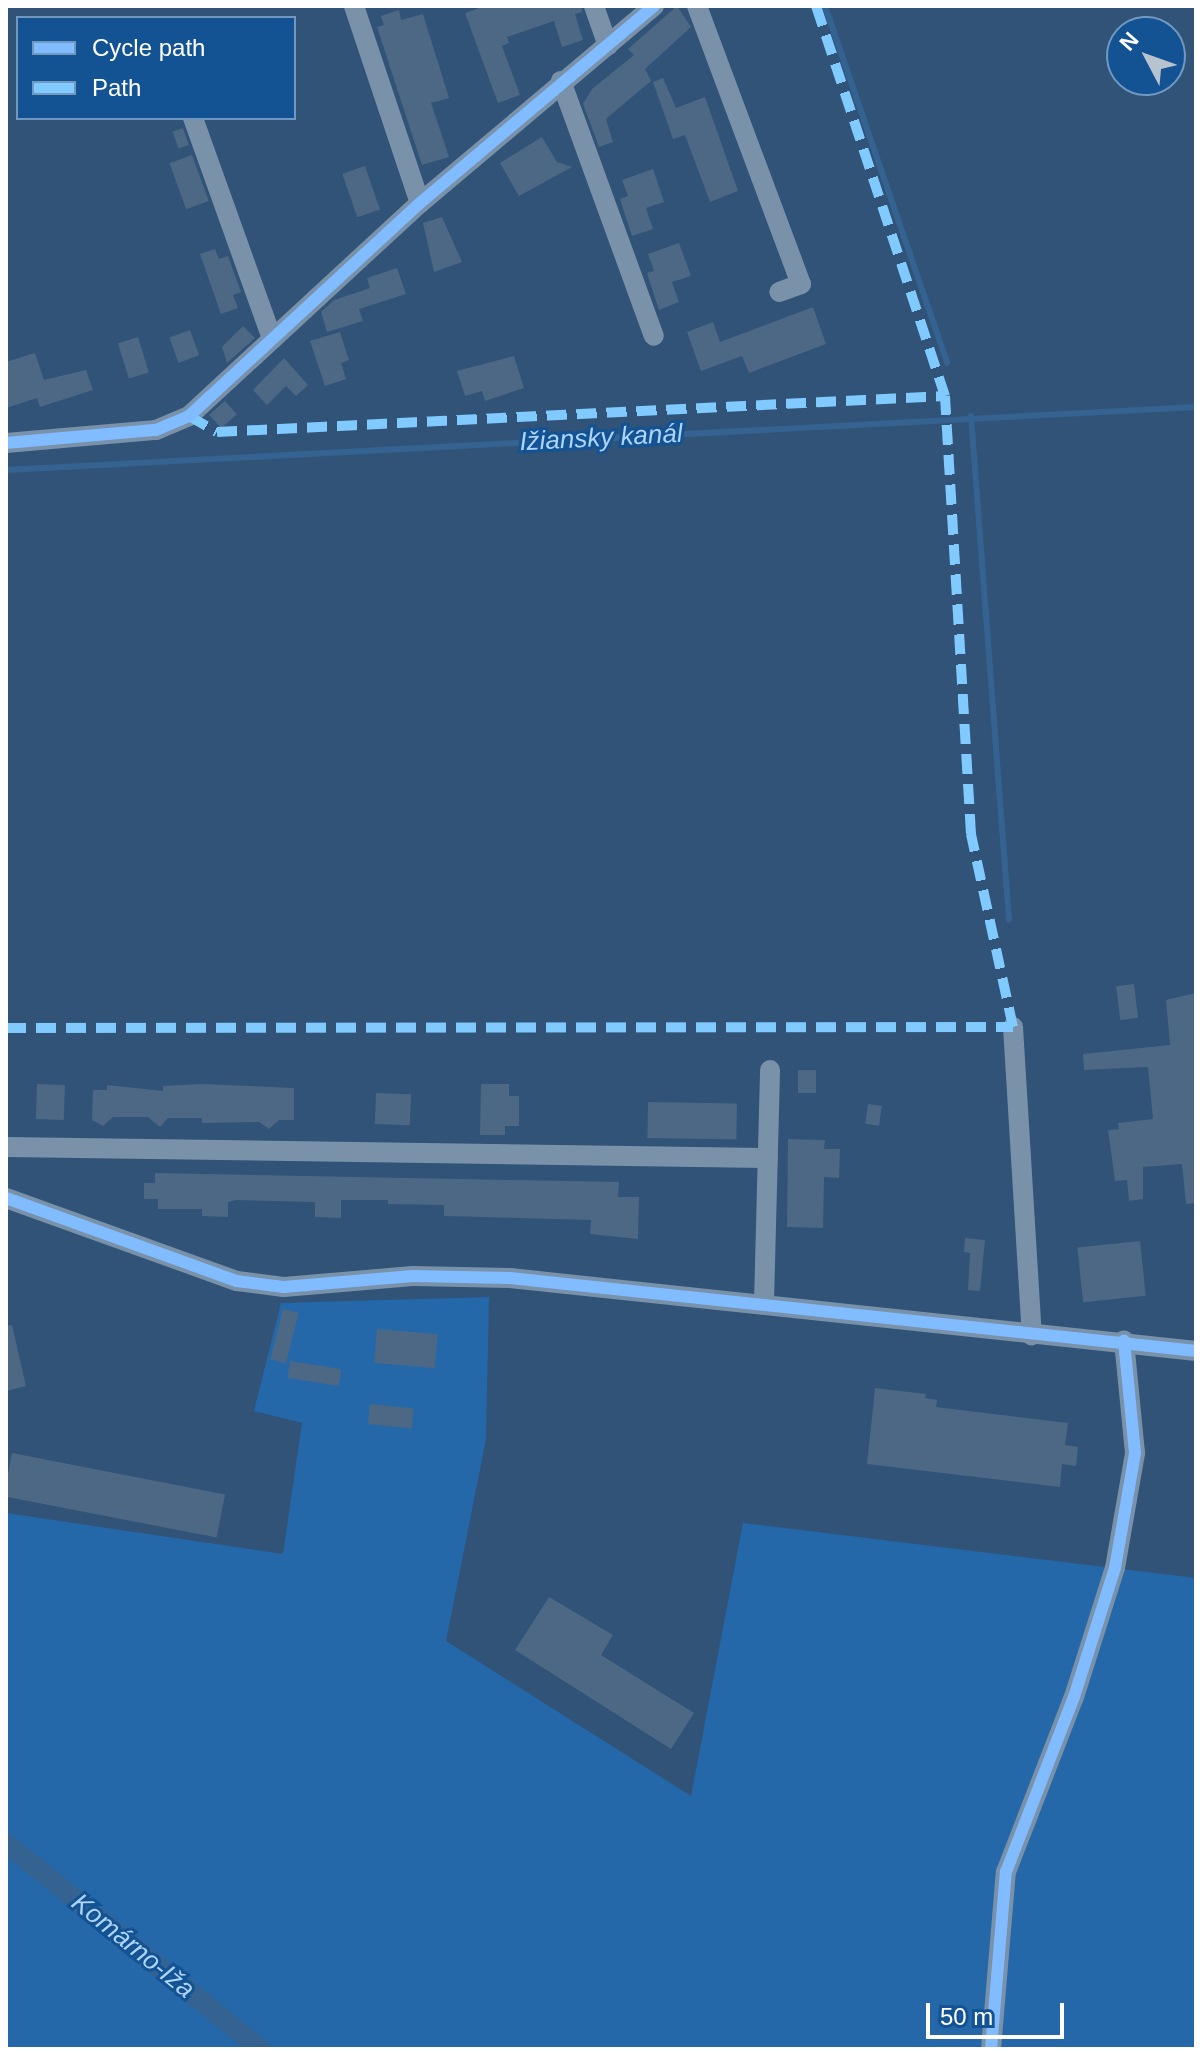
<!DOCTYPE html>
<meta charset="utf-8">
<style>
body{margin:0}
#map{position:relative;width:1202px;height:2055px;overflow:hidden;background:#305377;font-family:Helvetica,sans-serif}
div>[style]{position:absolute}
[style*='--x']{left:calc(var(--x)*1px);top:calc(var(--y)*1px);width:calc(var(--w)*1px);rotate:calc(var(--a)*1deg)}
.green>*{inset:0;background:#2468aa}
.stream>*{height:6px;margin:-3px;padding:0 3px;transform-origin:3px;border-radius:3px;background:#356391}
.canal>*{height:20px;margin:-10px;padding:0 10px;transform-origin:10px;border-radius:10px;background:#356391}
.building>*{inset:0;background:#4c6885;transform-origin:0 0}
.street>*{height:20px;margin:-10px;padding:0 10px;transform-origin:10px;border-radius:10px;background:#7991a9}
.quiet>*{height:10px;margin-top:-5px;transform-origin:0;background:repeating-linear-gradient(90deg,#80caff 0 20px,transparent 0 30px)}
.cycleway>*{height:12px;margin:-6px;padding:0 6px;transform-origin:6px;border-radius:6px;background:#80bcff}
span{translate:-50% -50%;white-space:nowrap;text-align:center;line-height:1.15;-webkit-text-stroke:6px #135394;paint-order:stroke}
.water-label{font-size:26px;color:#aed5f9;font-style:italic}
.frame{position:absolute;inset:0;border:8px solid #fff;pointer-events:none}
.legend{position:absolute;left:16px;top:16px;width:280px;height:104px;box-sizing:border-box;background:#135394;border:2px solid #7198bf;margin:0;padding:10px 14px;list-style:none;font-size:24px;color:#fff}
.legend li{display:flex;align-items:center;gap:16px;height:40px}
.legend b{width:40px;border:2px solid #7198bf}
.north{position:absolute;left:1106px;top:16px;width:80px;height:80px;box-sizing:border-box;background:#135394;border:2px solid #7198bf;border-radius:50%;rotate:311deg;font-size:22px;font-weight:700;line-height:32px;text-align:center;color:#fff}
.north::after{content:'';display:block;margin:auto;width:28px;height:36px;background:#b7c3cf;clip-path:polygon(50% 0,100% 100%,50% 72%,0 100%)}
.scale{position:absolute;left:926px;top:2003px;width:138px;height:36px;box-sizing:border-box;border:4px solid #fff;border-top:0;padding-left:10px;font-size:24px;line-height:28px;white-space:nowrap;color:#fff;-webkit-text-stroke:6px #135394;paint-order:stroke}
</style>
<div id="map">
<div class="green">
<div style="clip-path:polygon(489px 1297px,486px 1439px,446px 1641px,691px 1796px,743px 1523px,1196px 1578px,1196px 2049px,6px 2049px,6px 1513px,283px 1554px,302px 1423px,254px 1411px,281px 1303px)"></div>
</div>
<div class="stream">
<div style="--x:825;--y:6;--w:377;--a:71.1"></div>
<div style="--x:971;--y:416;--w:505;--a:85.69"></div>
<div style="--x:6;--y:470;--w:1192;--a:-3.03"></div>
</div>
<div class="canal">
<div style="--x:6;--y:1843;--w:327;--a:39"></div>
</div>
<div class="building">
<div style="clip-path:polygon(485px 6px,581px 6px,582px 12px,575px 14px,583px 40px,562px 47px,554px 21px,507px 37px,509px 43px,502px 46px,520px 95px,498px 103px,465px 13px)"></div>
<div style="clip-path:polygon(677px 6px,691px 27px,645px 69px,651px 81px,606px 119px,613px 142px,599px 147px,583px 104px,592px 89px,634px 55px,628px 49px)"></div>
<div style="clip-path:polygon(399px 10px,401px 20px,423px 14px,449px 98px,431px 103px,449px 157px,422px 165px,377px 27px,384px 25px,381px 16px)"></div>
<div style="clip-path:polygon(663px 78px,676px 108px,705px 97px,738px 191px,710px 202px,685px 135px,673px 139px,653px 82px)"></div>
<div style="left:183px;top:128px;width:18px;height:11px;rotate:71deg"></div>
<div style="clip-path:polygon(542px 137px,557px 162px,572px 167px,519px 196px,500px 163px)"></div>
<div style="left:192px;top:155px;width:49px;height:24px;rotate:70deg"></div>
<div style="left:365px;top:166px;width:46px;height:24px;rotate:71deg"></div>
<div style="clip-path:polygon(653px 169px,664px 202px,646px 208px,653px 229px,632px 236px,620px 199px,628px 196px,622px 180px)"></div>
<div style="clip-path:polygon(442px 217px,462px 262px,434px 272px,423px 223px)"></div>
<div style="clip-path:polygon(679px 243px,691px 276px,672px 282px,679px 302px,659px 310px,647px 273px,654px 271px,648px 254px)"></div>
<div style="clip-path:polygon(215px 249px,219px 259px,228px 256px,241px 292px,233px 295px,238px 308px,221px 314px,200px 254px)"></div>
<div style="clip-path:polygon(397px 268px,406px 294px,359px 309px,363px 321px,327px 332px,321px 312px,334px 300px,370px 288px,367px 278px)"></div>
<div style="clip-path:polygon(813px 307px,826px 344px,749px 373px,742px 356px,701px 371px,687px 332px,713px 322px,720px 342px)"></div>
<div style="clip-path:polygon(243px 326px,255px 338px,227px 363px,222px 347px)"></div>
<div style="left:190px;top:330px;width:27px;height:22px;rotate:70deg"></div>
<div style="clip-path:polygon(340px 332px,349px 360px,341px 363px,346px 379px,325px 386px,310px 341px)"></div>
<div style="left:138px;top:337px;width:37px;height:21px;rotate:73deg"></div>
<div style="clip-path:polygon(35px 353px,44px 380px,86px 370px,93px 390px,40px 407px,37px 398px,6px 408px,6px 362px)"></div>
<div style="clip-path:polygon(514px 356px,524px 388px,485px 401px,482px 391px,465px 396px,457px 371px)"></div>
<div style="clip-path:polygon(284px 358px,308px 385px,296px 396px,286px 386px,267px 405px,253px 390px)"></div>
<div style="left:225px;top:401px;width:18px;height:21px;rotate:49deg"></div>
<div style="left:1134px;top:984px;width:34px;height:18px;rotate:83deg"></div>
<div style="clip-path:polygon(1196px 993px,1196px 1203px,1186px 1204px,1182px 1164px,1143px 1167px,1143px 1199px,1129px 1201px,1127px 1180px,1115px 1181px,1108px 1130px,1119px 1129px,1118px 1123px,1153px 1119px,1148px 1067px,1084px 1070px,1083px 1054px,1170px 1045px,1166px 1000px)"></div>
<div style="left:798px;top:1070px;width:18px;height:23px"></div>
<div style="left:37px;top:1084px;width:28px;height:35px;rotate:2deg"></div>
<div style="clip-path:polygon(202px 1084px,294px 1088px,294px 1120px,279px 1120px,269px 1129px,259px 1122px,202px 1123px,202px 1118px,168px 1118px,160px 1127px,148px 1117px,113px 1117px,103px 1126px,92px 1120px,93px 1090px,107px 1090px,107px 1085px,163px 1091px,163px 1086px)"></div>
<div style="clip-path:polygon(481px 1084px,509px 1084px,509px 1096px,519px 1096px,519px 1126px,505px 1126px,505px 1135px,480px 1135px)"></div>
<div style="left:376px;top:1093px;width:35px;height:31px;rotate:2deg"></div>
<div style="left:648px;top:1102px;width:89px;height:36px;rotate:1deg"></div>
<div style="left:868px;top:1104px;width:14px;height:20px;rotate:8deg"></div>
<div style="clip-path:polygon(788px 1139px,825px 1140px,824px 1149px,840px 1149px,839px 1178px,824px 1177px,823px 1228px,787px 1227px)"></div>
<div style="clip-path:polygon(155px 1173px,619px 1182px,618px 1197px,639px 1197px,638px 1239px,590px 1234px,591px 1220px,444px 1216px,444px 1205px,388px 1204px,388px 1200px,341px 1200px,341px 1218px,315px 1217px,315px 1202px,236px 1200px,228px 1202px,228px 1217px,202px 1216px,202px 1209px,158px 1209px,158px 1199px,144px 1199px,144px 1183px,155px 1183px)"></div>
<div style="clip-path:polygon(965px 1238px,985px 1240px,980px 1291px,968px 1290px,970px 1253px,964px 1252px)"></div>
<div style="left:1140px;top:1241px;width:55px;height:63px;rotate:84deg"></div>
<div style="left:283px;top:1309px;width:16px;height:52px;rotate:14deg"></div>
<div style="clip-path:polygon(12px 1325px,26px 1386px,6px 1391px,6px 1326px)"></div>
<div style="left:377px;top:1329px;width:61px;height:34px;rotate:5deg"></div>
<div style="left:290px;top:1361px;width:52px;height:17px;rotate:9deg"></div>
<div style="clip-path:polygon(875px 1388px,926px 1394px,925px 1398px,937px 1400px,936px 1407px,1068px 1423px,1065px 1445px,1078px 1447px,1076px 1466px,1062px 1464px,1060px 1487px,867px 1464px)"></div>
<div style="left:370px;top:1404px;width:44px;height:20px;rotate:6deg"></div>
<div style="left:12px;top:1453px;width:217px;height:44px;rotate:11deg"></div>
<div style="clip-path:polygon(549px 1597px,613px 1635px,601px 1655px,694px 1713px,671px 1749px,515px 1650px)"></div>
</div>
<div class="street">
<div style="--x:354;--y:6;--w:208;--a:71.5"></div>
<div style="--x:594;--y:6;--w:42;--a:70.7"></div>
<div style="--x:697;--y:6;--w:297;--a:69.5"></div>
<div style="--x:801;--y:284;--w:23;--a:160"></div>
<div style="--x:561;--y:81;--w:271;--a:70"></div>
<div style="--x:193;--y:118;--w:235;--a:70.3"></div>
<div style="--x:6;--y:443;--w:151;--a:-5"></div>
<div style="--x:156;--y:430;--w:36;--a:-23"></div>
<div style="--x:189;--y:416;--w:314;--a:-42.7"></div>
<div style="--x:420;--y:203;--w:306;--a:-40.1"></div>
<div style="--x:1013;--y:1027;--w:309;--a:86.5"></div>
<div style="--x:6;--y:1147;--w:762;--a:0.83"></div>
<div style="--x:6;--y:1198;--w:245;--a:19.8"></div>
<div style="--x:237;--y:1281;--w:47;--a:7.3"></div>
<div style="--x:284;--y:1287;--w:129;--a:-4.9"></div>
<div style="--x:413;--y:1276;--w:97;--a:1.2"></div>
<div style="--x:510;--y:1278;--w:690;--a:6.07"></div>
<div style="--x:764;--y:1302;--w:232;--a:-88.5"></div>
<div style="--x:991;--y:2049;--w:178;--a:-85.2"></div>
<div style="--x:1006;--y:1872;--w:188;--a:-68.8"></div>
<div style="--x:1074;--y:1697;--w:135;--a:-72.4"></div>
<div style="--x:1115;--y:1568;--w:117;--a:-80.1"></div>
<div style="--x:1135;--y:1453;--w:113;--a:-95.6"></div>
</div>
<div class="quiet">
<div style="--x:189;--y:416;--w:32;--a:30"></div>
<div style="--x:217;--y:432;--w:729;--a:-2.83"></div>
<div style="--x:6;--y:1028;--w:1007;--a:-0.06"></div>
<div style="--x:1013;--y:1027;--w:198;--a:-102.3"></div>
<div style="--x:971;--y:834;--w:439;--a:-93.4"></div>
<div style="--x:945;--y:396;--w:411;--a:-108.3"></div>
</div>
<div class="cycleway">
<div style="--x:6;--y:443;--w:151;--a:-5"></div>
<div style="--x:156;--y:430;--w:36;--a:-23"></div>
<div style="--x:189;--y:416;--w:314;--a:-42.7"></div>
<div style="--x:420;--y:203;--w:306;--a:-40.1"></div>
<div style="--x:6;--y:1198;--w:245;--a:19.8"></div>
<div style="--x:237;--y:1281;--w:47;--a:7.3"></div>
<div style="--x:284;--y:1287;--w:129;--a:-4.9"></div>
<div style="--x:413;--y:1276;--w:97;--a:1.2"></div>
<div style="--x:510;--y:1278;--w:690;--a:6.07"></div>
<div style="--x:991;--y:2049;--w:178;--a:-85.2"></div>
<div style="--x:1006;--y:1872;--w:188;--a:-68.8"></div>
<div style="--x:1074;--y:1697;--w:135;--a:-72.4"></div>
<div style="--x:1115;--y:1568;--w:117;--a:-80.1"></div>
<div style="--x:1135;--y:1453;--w:113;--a:-95.6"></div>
</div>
<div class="water-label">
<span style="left:601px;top:438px;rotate:-3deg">Ižiansky kanál</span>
<span style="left:133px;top:1946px;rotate:39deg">Komárno-Iža</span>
</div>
<div class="frame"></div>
<ul class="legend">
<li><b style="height:10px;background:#80bcff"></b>Cycle path</li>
<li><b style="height:10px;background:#80caff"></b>Path</li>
</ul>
<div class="north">N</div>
<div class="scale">50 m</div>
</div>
